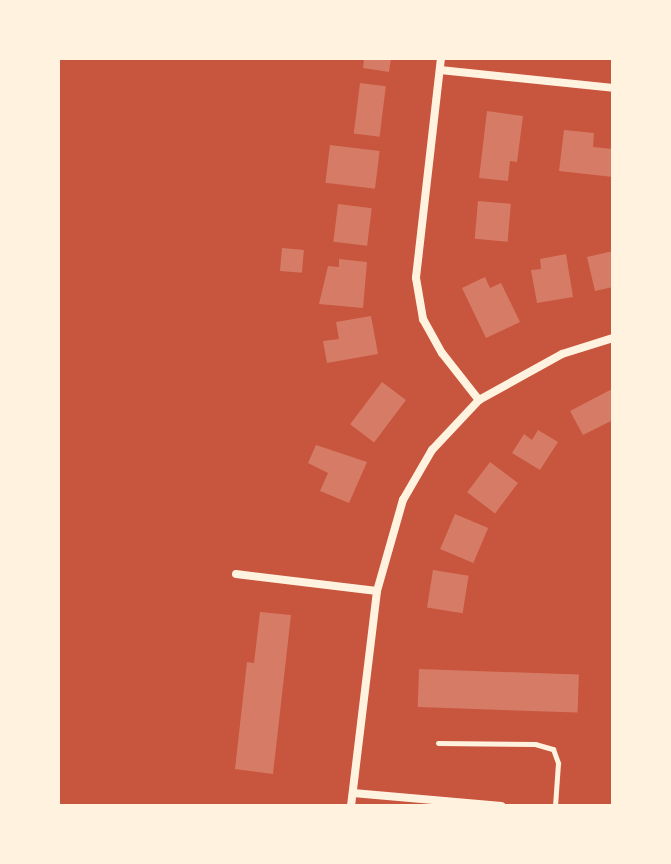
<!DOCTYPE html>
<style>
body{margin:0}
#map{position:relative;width:671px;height:864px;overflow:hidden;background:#c8553d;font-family:Jost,sans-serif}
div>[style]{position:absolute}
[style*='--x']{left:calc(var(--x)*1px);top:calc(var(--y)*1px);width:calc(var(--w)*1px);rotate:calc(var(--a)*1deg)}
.building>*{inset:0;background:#d67c66;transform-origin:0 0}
.service>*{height:5px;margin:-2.5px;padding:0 2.5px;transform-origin:2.5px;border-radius:2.5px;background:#fff3e0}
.minor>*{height:8px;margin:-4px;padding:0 4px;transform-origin:4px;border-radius:4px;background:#fff3e0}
span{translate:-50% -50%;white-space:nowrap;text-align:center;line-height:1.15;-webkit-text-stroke:6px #fff3e0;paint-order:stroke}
.frame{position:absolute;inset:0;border:60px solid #fff3e0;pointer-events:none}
</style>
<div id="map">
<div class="building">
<div style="clip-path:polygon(364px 58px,391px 58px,389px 72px,363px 68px)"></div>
<div style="left:360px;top:83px;width:26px;height:51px;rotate:7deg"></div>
<div style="clip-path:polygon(487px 111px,523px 116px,517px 162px,510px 161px,508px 181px,479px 178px)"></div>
<div style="clip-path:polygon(564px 130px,594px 133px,593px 147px,613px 149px,613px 177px,559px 171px)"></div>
<div style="left:330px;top:145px;width:50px;height:38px;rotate:7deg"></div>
<div style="left:478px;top:201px;width:33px;height:38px;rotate:5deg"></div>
<div style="left:338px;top:204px;width:34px;height:38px;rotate:7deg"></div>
<div style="left:282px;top:248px;width:22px;height:23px;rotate:5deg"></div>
<div style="clip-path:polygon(613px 251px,613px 287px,595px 291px,587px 257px)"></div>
<div style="clip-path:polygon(566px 254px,573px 297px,537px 303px,531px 270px,541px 269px,540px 259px)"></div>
<div style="clip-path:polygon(339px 259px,367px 262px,363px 308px,319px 304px,328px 266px,339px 267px)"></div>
<div style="clip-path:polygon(485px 277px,490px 288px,501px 283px,520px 322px,486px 338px,462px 288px)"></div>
<div style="clip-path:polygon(371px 316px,378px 354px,327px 363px,323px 341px,339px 339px,336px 322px)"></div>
<div style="left:382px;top:382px;width:30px;height:53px;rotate:37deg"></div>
<div style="clip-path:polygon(612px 389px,613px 420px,583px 435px,570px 411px)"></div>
<div style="clip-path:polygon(538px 430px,558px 442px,540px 470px,512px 453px,524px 434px,532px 440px)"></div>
<div style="clip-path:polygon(316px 445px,367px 462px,349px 503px,320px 491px,328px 473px,308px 463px)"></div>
<div style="left:490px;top:462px;width:35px;height:38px;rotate:37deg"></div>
<div style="left:455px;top:514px;width:36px;height:38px;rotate:23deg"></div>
<div style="left:433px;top:570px;width:36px;height:38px;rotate:9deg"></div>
<div style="clip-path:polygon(260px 612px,291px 615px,273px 774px,235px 769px,247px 662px,254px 663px)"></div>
<div style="left:419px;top:669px;width:160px;height:38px;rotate:2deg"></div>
</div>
<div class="service">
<div style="--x:438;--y:743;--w:97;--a:0.6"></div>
<div style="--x:535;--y:744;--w:19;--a:16"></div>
<div style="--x:553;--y:749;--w:15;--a:70"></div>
<div style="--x:558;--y:763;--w:43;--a:94"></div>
</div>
<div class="minor">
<div style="--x:441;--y:58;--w:221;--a:96.5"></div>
<div style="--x:416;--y:278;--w:42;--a:80.3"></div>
<div style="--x:423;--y:319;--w:39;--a:61"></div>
<div style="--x:442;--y:353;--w:60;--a:51.8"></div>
<div style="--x:440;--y:70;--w:174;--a:5.9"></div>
<div style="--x:236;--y:574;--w:142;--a:6.9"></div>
<div style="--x:353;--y:793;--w:149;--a:5"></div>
<div style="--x:351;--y:806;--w:217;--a:-83.1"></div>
<div style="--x:377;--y:591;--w:95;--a:-74.1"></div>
<div style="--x:403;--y:500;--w:58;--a:-59.9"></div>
<div style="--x:432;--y:450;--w:69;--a:-46.8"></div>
<div style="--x:479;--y:400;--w:95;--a:-29"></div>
<div style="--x:562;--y:354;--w:53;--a:-17.4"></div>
</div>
<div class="frame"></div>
</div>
